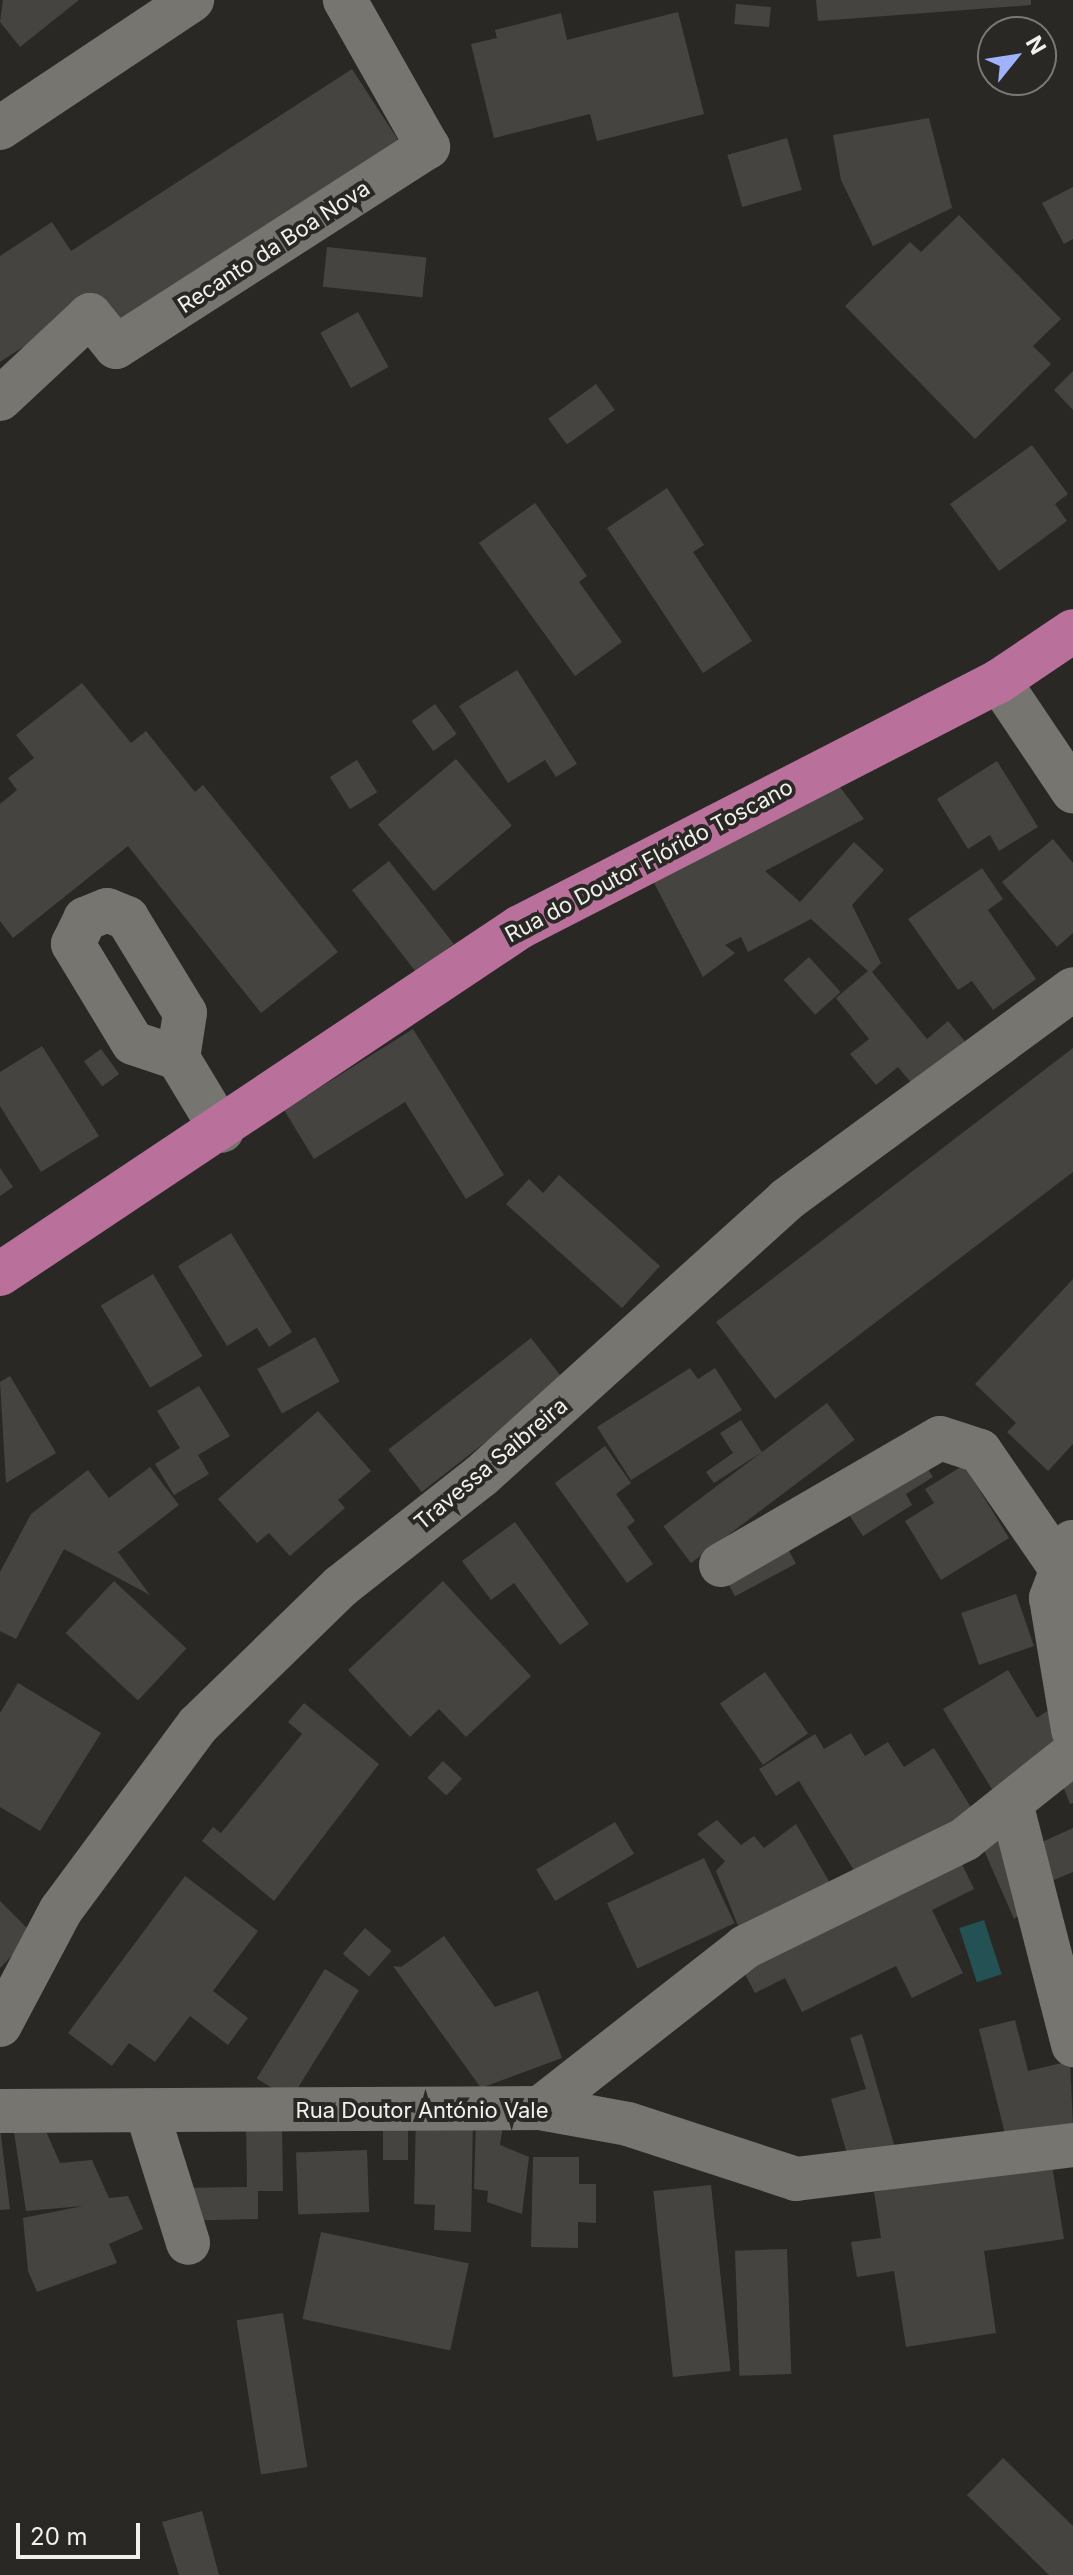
<!DOCTYPE html>
<meta charset="utf-8">
<style>
body{margin:0}
#map{position:relative;width:1073px;height:2575px;overflow:hidden;background:#292824;font-family:Inter,sans-serif}
div>[style]{position:absolute}
[style*='--x']{left:calc(var(--x)*1px);top:calc(var(--y)*1px);width:calc(var(--w)*1px);rotate:calc(var(--a)*1deg)}
.water>*{inset:0;background:#245254;transform-origin:0 0}
.building>*{inset:0;background:#454440;transform-origin:0 0}
.minor>*{height:44px;margin:-22px;padding:0 22px;transform-origin:22px;border-radius:22px;background:#767570}
.major>*{height:44px;margin:-22px;padding:0 22px;transform-origin:22px;border-radius:22px;background:#b9719c}
span{translate:-50% -50%;white-space:nowrap;text-align:center;line-height:1.15;-webkit-text-stroke:8px #292824;paint-order:stroke}
.street-label{font-size:22px;color:#f1f0ee}
.north{position:absolute;left:977px;top:16px;width:80px;height:80px;box-sizing:border-box;background:#292824;border:2px solid #797875;border-radius:50%;rotate:60deg;font-size:22px;font-weight:700;line-height:32px;text-align:center;color:#f1f0ee}
.north::after{content:'';display:block;margin:auto;width:28px;height:36px;background:#a1b2fd;clip-path:polygon(50% 0,100% 100%,50% 72%,0 100%)}
.scale{position:absolute;left:16px;top:2523px;width:124px;height:36px;box-sizing:border-box;border:4px solid #f1f0ee;border-top:0;padding-left:10px;font-size:24px;line-height:28px;white-space:nowrap;color:#f1f0ee;-webkit-text-stroke:6px #292824;paint-order:stroke}
</style>
<div id="map">
<div class="water">
<div style="left:984px;top:1920px;width:57px;height:26px;rotate:72deg"></div>
</div>
<div class="building">
<div style="clip-path:polygon(79px 0,20px 47px,0 22px,3px 0)"></div>
<div style="clip-path:polygon(816px 0,1031px 0,1031px 5px,818px 21px)"></div>
<div style="left:736px;top:4px;width:35px;height:20px;rotate:5deg"></div>
<div style="clip-path:polygon(678px 12px,704px 114px,597px 141px,590px 114px,494px 138px,471px 44px,497px 38px,495px 30px,561px 13px,567px 40px)"></div>
<div style="clip-path:polygon(352px 69px,400px 143px,120px 325px,101px 296px,0 362px,0 256px,52px 222px,71px 251px)"></div>
<div style="clip-path:polygon(929px 118px,952px 208px,873px 246px,841px 180px,833px 135px)"></div>
<div style="left:787px;top:138px;width:54px;height:62px;rotate:74deg"></div>
<div style="clip-path:polygon(1073px 187px,1073px 239px,1064px 244px,1042px 203px)"></div>
<div style="clip-path:polygon(959px 215px,1061px 319px,1033px 346px,1051px 364px,975px 439px,845px 306px,910px 242px,921px 252px)"></div>
<div style="left:327px;top:247px;width:100px;height:40px;rotate:6deg"></div>
<div style="left:358px;top:312px;width:63px;height:43px;rotate:61deg"></div>
<div style="clip-path:polygon(1073px 371px,1073px 410px,1054px 390px)"></div>
<div style="left:596px;top:384px;width:32px;height:59px;rotate:54deg"></div>
<div style="clip-path:polygon(1032px 445px,1068px 494px,1055px 504px,1067px 521px,999px 571px,950px 504px)"></div>
<div style="clip-path:polygon(667px 488px,704px 545px,693px 552px,752px 641px,703px 673px,607px 528px)"></div>
<div style="clip-path:polygon(535px 503px,587px 576px,579px 582px,622px 642px,575px 676px,479px 543px)"></div>
<div style="clip-path:polygon(517px 670px,577px 764px,556px 777px,545px 760px,508px 783px,459px 706px)"></div>
<div style="clip-path:polygon(82px 683px,131px 743px,146px 731px,195px 792px,203px 785px,338px 952px,261px 1013px,128px 846px,13px 938px,0 921px,0 804px,17px 790px,8px 778px,34px 758px,16px 735px)"></div>
<div style="left:435px;top:704px;width:37px;height:29px;rotate:54deg"></div>
<div style="left:456px;top:759px;width:87px;height:102px;rotate:50deg"></div>
<div style="left:357px;top:760px;width:38px;height:32px;rotate:58deg"></div>
<div style="clip-path:polygon(997px 761px,1038px 827px,999px 851px,990px 835px,968px 849px,937px 799px)"></div>
<div style="clip-path:polygon(837px 783px,864px 819px,765px 871px,800px 902px,854px 842px,884px 870px,852px 905px,881px 963px,872px 972px,927px 1039px,948px 1021px,972px 1050px,928px 1103px,898px 1067px,876px 1085px,850px 1054px,869px 1039px,836px 998px,868px 971px,811px 919px,748px 952px,741px 937px,725px 945px,735px 953px,703px 977px,652px 879px)"></div>
<div style="clip-path:polygon(1053px 839px,1073px 863px,1073px 933px,1057px 947px,1002px 882px)"></div>
<div style="left:389px;top:861px;width:105px;height:47px;rotate:52deg"></div>
<div style="clip-path:polygon(982px 868px,1003px 899px,988px 910px,1036px 979px,993px 1010px,972px 981px,958px 990px,908px 919px)"></div>
<div style="left:809px;top:957px;width:47px;height:34px;rotate:48deg"></div>
<div style="clip-path:polygon(413px 1029px,504px 1175px,466px 1199px,405px 1102px,314px 1159px,284px 1110px)"></div>
<div style="clip-path:polygon(42px 1046px,99px 1136px,41px 1172px,0 1106px,0 1072px)"></div>
<div style="clip-path:polygon(1073px 1048px,1073px 1172px,775px 1399px,716px 1322px)"></div>
<div style="left:101px;top:1049px;width:31px;height:21px;rotate:54deg"></div>
<div style="clip-path:polygon(0 1168px,13px 1187px,0 1196px)"></div>
<div style="clip-path:polygon(559px 1175px,660px 1266px,622px 1308px,506px 1204px,529px 1179px,543px 1193px)"></div>
<div style="clip-path:polygon(231px 1233px,292px 1332px,269px 1347px,257px 1328px,227px 1346px,178px 1266px)"></div>
<div style="left:153px;top:1274px;width:96px;height:61px;rotate:59deg"></div>
<div style="clip-path:polygon(1073px 1279px,1073px 1444px,1048px 1471px,1007px 1432px,1016px 1423px,975px 1384px)"></div>
<div style="left:315px;top:1337px;width:51px;height:66px;rotate:61deg"></div>
<div style="left:531px;top:1338px;width:54px;height:181px;rotate:52deg"></div>
<div style="clip-path:polygon(690px 1368px,698px 1379px,715px 1368px,742px 1410px,631px 1480px,597px 1427px)"></div>
<div style="clip-path:polygon(10px 1376px,56px 1453px,6px 1483px,0 1382px)"></div>
<div style="clip-path:polygon(199px 1386px,230px 1436px,198px 1455px,209px 1474px,174px 1495px,155px 1464px,180px 1448px,157px 1411px)"></div>
<div style="left:827px;top:1403px;width:46px;height:205px;rotate:53deg"></div>
<div style="clip-path:polygon(318px 1411px,371px 1471px,338px 1500px,345px 1508px,290px 1556px,269px 1533px,257px 1543px,218px 1499px)"></div>
<div style="clip-path:polygon(741px 1420px,762px 1452px,714px 1483px,706px 1472px,733px 1453px,720px 1433px)"></div>
<div style="clip-path:polygon(605px 1446px,631px 1483px,616px 1494px,635px 1521px,627px 1527px,653px 1564px,627px 1583px,555px 1483px)"></div>
<div style="clip-path:polygon(921px 1458px,933px 1477px,906px 1494px,912px 1505px,863px 1536px,844px 1507px)"></div>
<div style="clip-path:polygon(964px 1465px,1009px 1538px,941px 1580px,905px 1521px,934px 1503px,925px 1489px)"></div>
<div style="clip-path:polygon(150px 1467px,179px 1505px,118px 1552px,150px 1595px,64px 1549px,16px 1639px,0 1631px,0 1572px,31px 1514px,88px 1470px,109px 1498px)"></div>
<div style="clip-path:polygon(515px 1522px,589px 1624px,560px 1645px,514px 1583px,491px 1600px,462px 1561px)"></div>
<div style="left:787px;top:1547px;width:19px;height:69px;rotate:62deg"></div>
<div style="left:114px;top:1581px;width:99px;height:71px;rotate:43deg"></div>
<div style="clip-path:polygon(443px 1581px,531px 1676px,466px 1737px,439px 1709px,410px 1737px,348px 1670px)"></div>
<div style="left:1016px;top:1594px;width:55px;height:58px;rotate:71deg"></div>
<div style="clip-path:polygon(1008px 1670px,1037px 1718px,1047px 1711px,1068px 1746px,993px 1791px,943px 1709px)"></div>
<div style="left:765px;top:1672px;width:75px;height:55px;rotate:55deg"></div>
<div style="clip-path:polygon(18px 1683px,101px 1733px,40px 1831px,0 1807px,0 1713px)"></div>
<div style="clip-path:polygon(304px 1703px,379px 1764px,274px 1901px,202px 1841px,213px 1827px,221px 1833px,302px 1734px,288px 1722px)"></div>
<div style="clip-path:polygon(851px 1733px,865px 1756px,888px 1742px,904px 1767px,934px 1748px,972px 1809px,858px 1877px,799px 1781px,776px 1796px,759px 1769px,815px 1734px,824px 1749px)"></div>
<div style="left:443px;top:1761px;width:26px;height:23px;rotate:43deg"></div>
<div style="clip-path:polygon(1073px 1770px,1073px 1803px,1070px 1804px,1059px 1775px)"></div>
<div style="clip-path:polygon(1008px 1819px,1031px 1906px,1014px 1919px,980px 1841px)"></div>
<div style="clip-path:polygon(717px 1820px,741px 1845px,754px 1836px,764px 1848px,796px 1824px,830px 1883px,743px 1938px,716px 1871px,725px 1861px,697px 1834px)"></div>
<div style="left:615px;top:1822px;width:37px;height:92px;rotate:59deg"></div>
<div style="clip-path:polygon(1073px 1828px,1073px 1872px,1047px 1883px,1031px 1847px)"></div>
<div style="clip-path:polygon(956px 1852px,974px 1889px,932px 1910px,963px 1973px,912px 1998px,896px 1966px,802px 2012px,785px 1978px,755px 1993px,738px 1961px)"></div>
<div style="left:704px;top:1858px;width:72px;height:107px;rotate:65deg"></div>
<div style="clip-path:polygon(185px 1876px,258px 1931px,213px 1991px,248px 2018px,228px 2045px,190px 2016px,155px 2062px,129px 2043px,112px 2066px,68px 2033px)"></div>
<div style="clip-path:polygon(0 1901px,33px 1934px,0 1968px)"></div>
<div style="left:365px;top:1928px;width:35px;height:34px;rotate:41deg"></div>
<div style="clip-path:polygon(444px 1936px,495px 2007px,538px 1991px,562px 2058px,481px 2088px,393px 1966px,401px 1967px)"></div>
<div style="left:325px;top:1969px;width:40px;height:129px;rotate:32deg"></div>
<div style="clip-path:polygon(1015px 2020px,1028px 2071px,1070px 2061px,1073px 2126px,1007px 2142px,979px 2029px)"></div>
<div style="clip-path:polygon(862px 2034px,896px 2151px,850px 2164px,831px 2099px,866px 2089px,850px 2038px)"></div>
<div style="clip-path:polygon(416px 2115px,473px 2116px,471px 2232px,434px 2230px,435px 2205px,414px 2204px)"></div>
<div style="left:383px;top:2118px;width:25px;height:42px"></div>
<div style="clip-path:polygon(476px 2119px,504px 2119px,500px 2145px,529px 2157px,522px 2214px,487px 2202px,488px 2191px,474px 2189px)"></div>
<div style="clip-path:polygon(282px 2123px,283px 2191px,258px 2191px,258px 2219px,174px 2221px,174px 2188px,247px 2187px,246px 2124px)"></div>
<div style="clip-path:polygon(0 2128px,10px 2209px,0 2210px)"></div>
<div style="clip-path:polygon(45px 2129px,60px 2163px,92px 2160px,109px 2198px,128px 2196px,143px 2229px,109px 2244px,117px 2263px,37px 2292px,28px 2271px,23px 2218px,83px 2206px,26px 2211px,14px 2132px)"></div>
<div style="left:367px;top:2150px;width:62px;height:71px;rotate:88deg"></div>
<div style="clip-path:polygon(533px 2157px,579px 2157px,579px 2184px,596px 2184px,596px 2223px,578px 2222px,578px 2248px,531px 2247px)"></div>
<div style="clip-path:polygon(1052px 2165px,1064px 2239px,984px 2251px,996px 2333px,906px 2347px,894px 2271px,857px 2277px,851px 2242px,881px 2238px,874px 2192px)"></div>
<div style="left:711px;top:2185px;width:187px;height:58px;rotate:84deg"></div>
<div style="left:321px;top:2232px;width:151px;height:89px;rotate:12deg"></div>
<div style="left:787px;top:2249px;width:125px;height:52px;rotate:88deg"></div>
<div style="left:283px;top:2313px;width:156px;height:47px;rotate:81deg"></div>
<div style="clip-path:polygon(1003px 2458px,1073px 2526px,1073px 2575px,1049px 2575px,967px 2495px)"></div>
<div style="clip-path:polygon(202px 2511px,219px 2575px,179px 2575px,162px 2522px)"></div>
</div>
<div class="minor">
<div style="--x:0;--y:128;--w:231;--a:-33.7"></div>
<div style="--x:0;--y:399;--w:123;--a:-43"></div>
<div style="--x:90;--y:315;--w:41;--a:50.9"></div>
<div style="--x:116;--y:347;--w:371;--a:-32.7"></div>
<div style="--x:428;--y:147;--w:169;--a:-119.5"></div>
<div style="--x:999;--y:681;--w:133;--a:56.1"></div>
<div style="--x:178;--y:1058;--w:47;--a:-161.6"></div>
<div style="--x:133;--y:1043;--w:116;--a:-121.2"></div>
<div style="--x:73;--y:944;--w:28;--a:-64"></div>
<div style="--x:85;--y:919;--w:24;--a:-22"></div>
<div style="--x:107;--y:910;--w:22;--a:22"></div>
<div style="--x:127;--y:918;--w:111;--a:58.6"></div>
<div style="--x:185;--y:1013;--w:46;--a:98.8"></div>
<div style="--x:178;--y:1058;--w:85;--a:58.9"></div>
<div style="--x:1072;--y:1542;--w:60;--a:110.6"></div>
<div style="--x:1051;--y:1598;--w:134;--a:80.5"></div>
<div style="--x:721;--y:1565;--w:253;--a:-30.1"></div>
<div style="--x:940;--y:1438;--w:42;--a:18"></div>
<div style="--x:980;--y:1451;--w:143;--a:55.5"></div>
<div style="--x:1011;--y:1803;--w:250;--a:75.6"></div>
<div style="--x:0;--y:2025;--w:130;--a:-62.1"></div>
<div style="--x:61;--y:1910;--w:230;--a:-53.5"></div>
<div style="--x:198;--y:1725;--w:199;--a:-44.2"></div>
<div style="--x:341;--y:1586;--w:178;--a:-38.2"></div>
<div style="--x:481;--y:1476;--w:411;--a:-42.1"></div>
<div style="--x:786;--y:1200;--w:356;--a:-36.3"></div>
<div style="--x:540;--y:2108;--w:261;--a:-38.1"></div>
<div style="--x:745;--y:1947;--w:245;--a:-26.1"></div>
<div style="--x:965;--y:1839;--w:138;--a:-38.5"></div>
<div style="--x:0;--y:2111;--w:540;--a:-0.32"></div>
<div style="--x:540;--y:2108;--w:89;--a:10.3"></div>
<div style="--x:628;--y:2124;--w:177;--a:18.1"></div>
<div style="--x:796;--y:2179;--w:279;--a:-7"></div>
<div style="--x:148;--y:2115;--w:134;--a:72.6"></div>
</div>
<div class="major">
<div style="--x:0;--y:1274;--w:625;--a:-33.72"></div>
<div style="--x:520;--y:927;--w:538;--a:-27.18"></div>
<div style="--x:999;--y:681;--w:89;--a:-34"></div>
</div>
<div class="street-label">
<span style="left:274px;top:247px;rotate:-33deg">Recanto da Boa Nova</span>
<span style="left:649px;top:861px;rotate:-28deg">Rua do Doutor Flórido Toscano</span>
<span style="left:491px;top:1464px;rotate:-40deg">Travessa Saibreira</span>
<span style="left:422px;top:2111px">Rua Doutor António Vale</span>
</div>
<div class="north">N</div>
<div class="scale">20 m</div>
</div>
